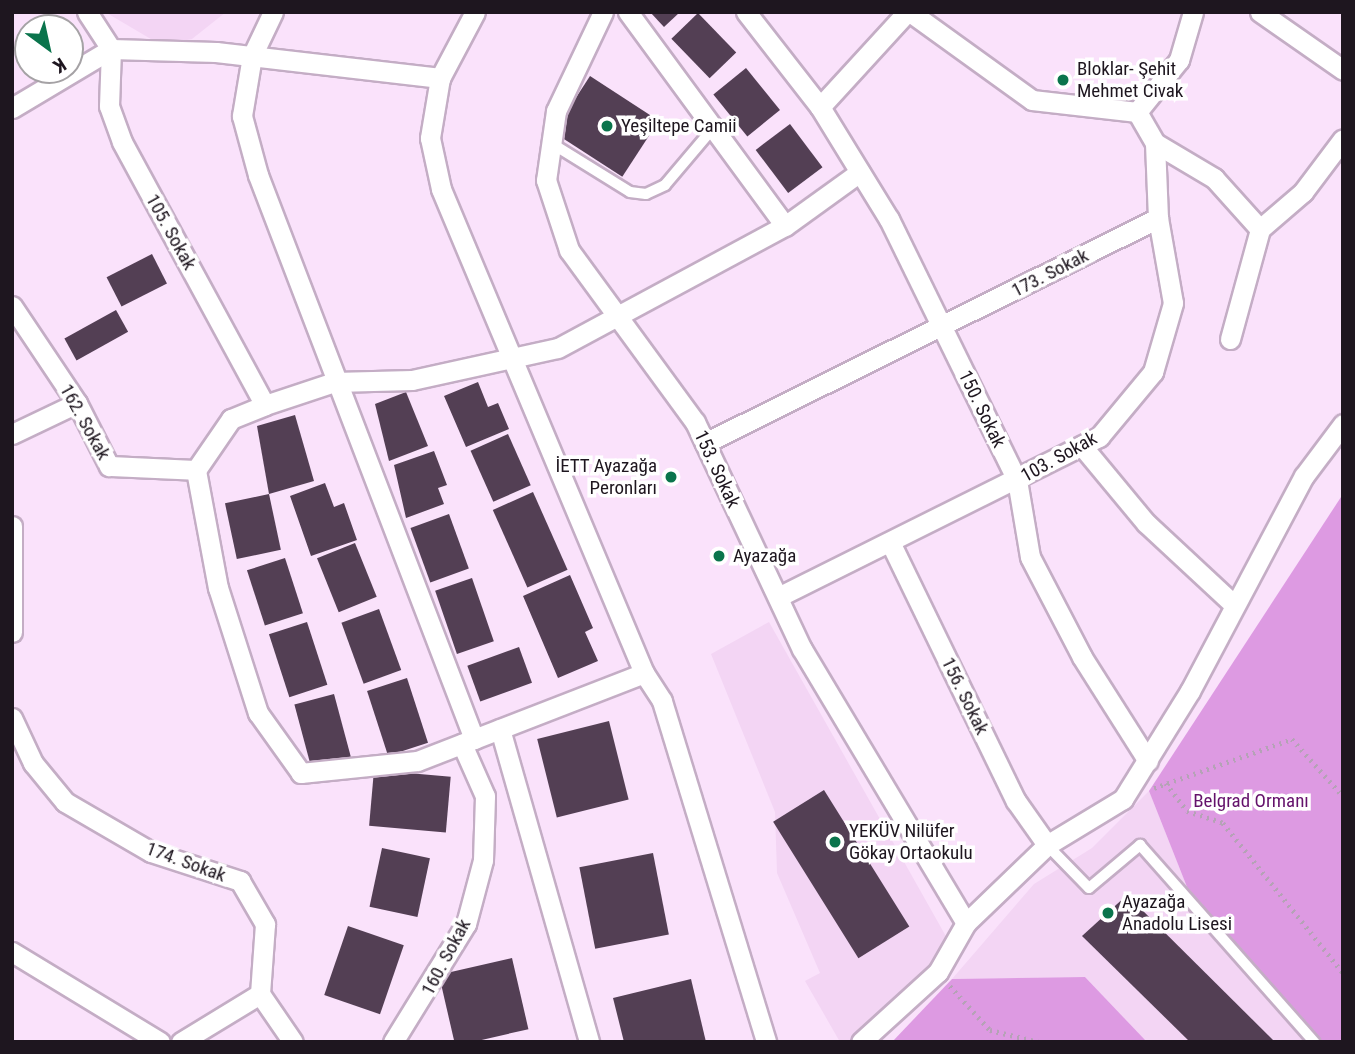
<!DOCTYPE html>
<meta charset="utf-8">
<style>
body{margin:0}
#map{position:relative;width:1355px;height:1054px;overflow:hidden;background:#fae2fb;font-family:"Roboto Condensed",sans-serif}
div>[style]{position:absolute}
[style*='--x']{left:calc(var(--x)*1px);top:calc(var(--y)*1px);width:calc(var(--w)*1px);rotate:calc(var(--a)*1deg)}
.built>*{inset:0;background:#f3d5f4}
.forest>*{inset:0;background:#dd9ae2}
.building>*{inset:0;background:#533f54;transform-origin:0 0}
.path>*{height:4.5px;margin-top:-2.25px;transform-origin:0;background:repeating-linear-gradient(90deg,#b5a2b6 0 2px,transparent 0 7px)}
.roads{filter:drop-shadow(2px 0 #c4adc5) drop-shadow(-2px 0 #c4adc5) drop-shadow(0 2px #c4adc5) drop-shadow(0 -2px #c4adc5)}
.lane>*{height:10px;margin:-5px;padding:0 5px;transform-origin:5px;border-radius:5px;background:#fff}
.street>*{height:19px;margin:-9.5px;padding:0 9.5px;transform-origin:9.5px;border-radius:9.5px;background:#fff}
.dots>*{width:19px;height:19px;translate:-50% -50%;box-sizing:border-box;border:4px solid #fff;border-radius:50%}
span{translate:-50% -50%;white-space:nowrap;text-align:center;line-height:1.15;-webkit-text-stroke:7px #fff;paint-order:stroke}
.poi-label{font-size:19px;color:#1e161f}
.left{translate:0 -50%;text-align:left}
.right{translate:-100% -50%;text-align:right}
.street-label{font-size:19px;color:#1e161f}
.park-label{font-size:19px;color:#64126b}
.frame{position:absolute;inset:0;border:14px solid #1e161f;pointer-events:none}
.north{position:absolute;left:14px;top:14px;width:70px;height:70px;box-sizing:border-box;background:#fff;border:2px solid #a5a2a5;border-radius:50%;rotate:147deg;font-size:19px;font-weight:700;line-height:28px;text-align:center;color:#1e161f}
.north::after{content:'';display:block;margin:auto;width:24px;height:32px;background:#0a744c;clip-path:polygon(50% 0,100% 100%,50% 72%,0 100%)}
</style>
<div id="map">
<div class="built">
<div style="clip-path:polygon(105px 12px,226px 12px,192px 39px,161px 45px)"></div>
<div style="clip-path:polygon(769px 622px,952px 947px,861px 1042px,840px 1042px,805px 981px,820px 973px,777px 873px,775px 812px,711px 654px)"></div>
<div style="clip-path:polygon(1149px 791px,1187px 887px,1320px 1042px,1147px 1042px,1085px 977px,952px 979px,1034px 884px,1092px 848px)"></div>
</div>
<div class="forest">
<div style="clip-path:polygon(1343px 494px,1343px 1042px,1320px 1042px,1187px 887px,1149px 791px)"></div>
<div style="clip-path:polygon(1085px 977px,1147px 1042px,892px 1042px,952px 979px)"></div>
</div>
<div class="building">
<div style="clip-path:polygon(650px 12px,680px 12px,664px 27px)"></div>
<div style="left:698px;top:13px;width:55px;height:37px;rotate:46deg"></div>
<div style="left:746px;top:68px;width:54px;height:42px;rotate:51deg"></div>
<div style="left:590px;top:76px;width:82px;height:67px;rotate:33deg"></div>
<div style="left:790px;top:124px;width:54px;height:43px;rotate:53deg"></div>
<div style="left:152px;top:254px;width:33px;height:51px;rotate:63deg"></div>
<div style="left:116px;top:310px;width:25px;height:59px;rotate:61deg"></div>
<div style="clip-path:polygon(478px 382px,488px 407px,498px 403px,509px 429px,466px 447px,444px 396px)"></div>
<div style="clip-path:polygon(406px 392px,428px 446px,389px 461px,375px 404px)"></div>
<div style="clip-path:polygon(295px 415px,314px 481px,269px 494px,257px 426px)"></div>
<div style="left:508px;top:434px;width:56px;height:41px;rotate:66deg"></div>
<div style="clip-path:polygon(434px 451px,447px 485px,438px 488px,444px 504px,406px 518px,394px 465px)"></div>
<div style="clip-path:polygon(325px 483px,334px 507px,344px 503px,357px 540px,311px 556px,290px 496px)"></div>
<div style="left:533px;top:492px;width:85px;height:44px;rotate:66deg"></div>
<div style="left:269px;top:494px;width:57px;height:45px;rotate:78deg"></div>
<div style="left:449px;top:514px;width:58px;height:41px;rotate:70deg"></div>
<div style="left:355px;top:543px;width:58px;height:41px;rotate:68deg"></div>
<div style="left:285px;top:558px;width:58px;height:40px;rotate:72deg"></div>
<div style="clip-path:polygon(570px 575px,593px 628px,585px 632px,598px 661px,558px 678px,523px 596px)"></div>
<div style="left:472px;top:578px;width:67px;height:39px;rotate:71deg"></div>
<div style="left:379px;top:609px;width:65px;height:40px;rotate:70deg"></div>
<div style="left:307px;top:622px;width:66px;height:40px;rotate:72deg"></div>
<div style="left:519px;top:647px;width:38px;height:55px;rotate:70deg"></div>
<div style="left:407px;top:678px;width:68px;height:42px;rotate:72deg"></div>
<div style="left:334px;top:694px;width:65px;height:41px;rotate:75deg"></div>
<div style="left:609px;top:721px;width:81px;height:74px;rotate:76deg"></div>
<div style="left:374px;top:770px;width:77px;height:56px;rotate:5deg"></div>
<div style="left:824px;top:790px;width:161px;height:60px;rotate:58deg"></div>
<div style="left:382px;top:848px;width:49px;height:60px;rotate:12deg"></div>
<div style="left:653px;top:853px;width:83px;height:75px;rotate:79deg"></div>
<div style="clip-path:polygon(1127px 895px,1275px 1042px,1190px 1042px,1082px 936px)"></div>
<div style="left:348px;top:926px;width:59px;height:73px;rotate:19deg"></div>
<div style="left:512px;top:958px;width:73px;height:75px;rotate:77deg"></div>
<div style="clip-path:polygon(691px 979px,706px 1042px,624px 1042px,613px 998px)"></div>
</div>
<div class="path">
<div style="--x:1166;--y:783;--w:35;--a:53"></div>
<div style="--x:1187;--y:811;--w:38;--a:18"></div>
<div style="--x:1223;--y:823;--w:192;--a:51.3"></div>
<div style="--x:1154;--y:788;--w:146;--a:-19.5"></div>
<div style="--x:1292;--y:739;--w:76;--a:48.2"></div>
<div style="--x:950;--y:986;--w:59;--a:47.7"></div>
<div style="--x:990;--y:1030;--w:50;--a:13.8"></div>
</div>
<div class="roads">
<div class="lane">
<div style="--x:551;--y:143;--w:93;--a:31.8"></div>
<div style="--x:630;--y:192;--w:16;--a:7"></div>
<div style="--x:646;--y:194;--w:21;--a:-25"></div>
<div style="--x:665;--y:185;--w:76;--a:-49.8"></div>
<div style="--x:1047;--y:845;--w:60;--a:45.7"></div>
<div style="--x:1089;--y:888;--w:67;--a:-40.1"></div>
<div style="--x:1140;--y:845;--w:263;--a:48.5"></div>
</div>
<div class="street">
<div style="--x:87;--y:12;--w:44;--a:57"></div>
<div style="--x:111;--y:49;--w:105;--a:1.6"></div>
<div style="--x:216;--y:52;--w:226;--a:6.6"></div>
<div style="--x:273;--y:12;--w:49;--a:115.5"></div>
<div style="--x:252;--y:56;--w:61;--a:99.5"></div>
<div style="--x:242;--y:116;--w:61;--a:74.8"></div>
<div style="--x:258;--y:175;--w:604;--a:69.04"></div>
<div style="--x:475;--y:12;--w:75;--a:117.9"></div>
<div style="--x:440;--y:78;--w:61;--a:99.5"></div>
<div style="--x:430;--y:138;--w:52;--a:77.8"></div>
<div style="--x:441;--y:189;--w:525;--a:67.25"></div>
<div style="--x:644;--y:673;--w:33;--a:57"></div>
<div style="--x:662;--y:701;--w:357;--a:73"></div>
<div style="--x:603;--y:12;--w:110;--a:115.4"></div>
<div style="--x:556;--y:111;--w:70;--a:98.2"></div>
<div style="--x:546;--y:180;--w:74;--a:71.8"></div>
<div style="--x:569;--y:250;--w:213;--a:53.8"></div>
<div style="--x:695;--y:422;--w:251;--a:64.8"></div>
<div style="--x:802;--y:649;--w:319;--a:59.1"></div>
<div style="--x:628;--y:12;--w:265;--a:53.7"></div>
<div style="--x:746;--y:12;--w:120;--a:52.1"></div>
<div style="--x:820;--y:107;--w:132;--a:58.4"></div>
<div style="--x:889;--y:219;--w:291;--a:63.9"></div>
<div style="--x:1017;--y:480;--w:78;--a:80.4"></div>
<div style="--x:1030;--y:557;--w:113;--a:62.5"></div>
<div style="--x:1082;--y:657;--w:123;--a:57.6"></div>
<div style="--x:910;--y:12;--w:150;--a:35.8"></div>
<div style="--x:1032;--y:100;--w:106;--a:6.5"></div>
<div style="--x:1260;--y:12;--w:101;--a:34.9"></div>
<div style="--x:111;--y:49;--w:57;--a:92"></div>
<div style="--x:109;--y:106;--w:38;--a:70"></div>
<div style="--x:122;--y:142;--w:299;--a:61.5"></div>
<div style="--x:820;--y:107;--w:129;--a:-47.5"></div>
<div style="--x:12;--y:108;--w:115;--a:-30.8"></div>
<div style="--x:1137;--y:112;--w:67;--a:-51.1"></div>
<div style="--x:1179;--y:60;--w:50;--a:-73.7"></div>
<div style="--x:1155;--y:143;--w:69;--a:30.7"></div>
<div style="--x:1214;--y:178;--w:69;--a:48"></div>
<div style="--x:12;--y:306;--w:117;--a:56.2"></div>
<div style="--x:77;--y:403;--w:71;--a:63.1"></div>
<div style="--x:109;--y:466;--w:87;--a:2.6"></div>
<div style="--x:1230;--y:339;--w:114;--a:-74.7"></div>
<div style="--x:1260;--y:229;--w:57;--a:-40.7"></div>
<div style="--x:1303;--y:192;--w:66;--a:-53"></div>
<div style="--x:12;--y:434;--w:72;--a:-25.5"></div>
<div style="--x:705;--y:443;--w:506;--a:-26.41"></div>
<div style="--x:1082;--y:446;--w:100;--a:50.3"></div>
<div style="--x:1146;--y:523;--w:117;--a:42.9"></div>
<div style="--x:12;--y:526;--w:106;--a:90"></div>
<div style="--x:890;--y:542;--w:288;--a:64.1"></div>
<div style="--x:1016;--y:801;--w:54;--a:54.8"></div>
<div style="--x:778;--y:597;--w:359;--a:-26.5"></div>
<div style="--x:1099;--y:437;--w:85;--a:-50.3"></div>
<div style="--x:1153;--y:372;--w:72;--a:-73.8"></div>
<div style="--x:1173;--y:303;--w:86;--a:-100"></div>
<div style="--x:1158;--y:218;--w:75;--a:-92.3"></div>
<div style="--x:1155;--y:143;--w:36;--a:-120"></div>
<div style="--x:644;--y:673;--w:243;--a:158.8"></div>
<div style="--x:417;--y:761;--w:117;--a:174.1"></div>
<div style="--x:301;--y:773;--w:74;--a:-125.6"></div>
<div style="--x:258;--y:713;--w:131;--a:-107.7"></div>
<div style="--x:218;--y:588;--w:120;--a:-100.6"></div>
<div style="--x:196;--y:470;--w:62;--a:-55.5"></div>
<div style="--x:231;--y:419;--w:37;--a:-22"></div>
<div style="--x:265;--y:405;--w:73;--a:-18.4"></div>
<div style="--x:334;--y:382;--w:78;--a:-1.5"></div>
<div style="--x:412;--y:380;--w:149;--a:-12.4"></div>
<div style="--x:558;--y:348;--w:258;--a:-28.3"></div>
<div style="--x:785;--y:226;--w:92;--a:-35.8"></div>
<div style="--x:12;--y:718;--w:50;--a:65"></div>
<div style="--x:33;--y:763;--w:50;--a:50.6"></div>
<div style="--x:65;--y:802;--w:99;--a:30.2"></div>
<div style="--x:151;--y:852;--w:94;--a:18"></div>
<div style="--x:240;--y:881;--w:50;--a:59.8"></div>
<div style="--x:265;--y:924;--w:70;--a:94.1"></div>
<div style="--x:260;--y:994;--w:58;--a:55.5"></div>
<div style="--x:500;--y:729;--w:325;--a:74.1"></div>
<div style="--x:12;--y:952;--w:173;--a:31.3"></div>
<div style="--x:181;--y:1042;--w:92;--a:-31.3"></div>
<div style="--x:393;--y:1042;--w:139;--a:-58.3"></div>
<div style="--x:466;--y:924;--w:66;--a:-75.1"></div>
<div style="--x:483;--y:860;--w:64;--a:-88.2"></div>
<div style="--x:485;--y:796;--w:57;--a:-113.9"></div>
<div style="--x:861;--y:1042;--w:104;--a:-42.3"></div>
<div style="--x:938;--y:972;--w:56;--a:-60.3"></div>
<div style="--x:966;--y:923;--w:112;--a:-43.9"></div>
<div style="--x:1047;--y:845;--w:89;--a:-31.2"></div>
<div style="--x:1123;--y:799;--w:127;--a:-58.2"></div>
<div style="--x:1190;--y:691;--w:243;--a:-62.1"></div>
<div style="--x:1304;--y:476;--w:65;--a:-53.1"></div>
</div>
</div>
<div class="dots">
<div style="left:1063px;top:80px;background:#0a744c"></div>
<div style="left:607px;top:126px;background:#0a744c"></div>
<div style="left:671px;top:477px;background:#0a744c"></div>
<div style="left:719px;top:556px;background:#0a744c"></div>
<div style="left:835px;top:842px;background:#0a744c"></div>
<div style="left:1108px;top:913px;background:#0a744c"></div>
</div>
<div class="poi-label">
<span class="left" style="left:1077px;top:80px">Bloklar- Şehit<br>Mehmet Civak</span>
<span class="left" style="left:621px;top:126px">Yeşiltepe Camii</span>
<span class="right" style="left:657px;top:477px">İETT Ayazağa<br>Peronları</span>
<span class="left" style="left:733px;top:556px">Ayazağa</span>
<span class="left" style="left:849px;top:842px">YEKÜV Nilüfer<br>Gökay Ortaokulu</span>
<span class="left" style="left:1122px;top:913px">Ayazağa<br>Anadolu Lisesi</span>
</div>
<div class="street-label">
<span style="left:171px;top:232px;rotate:61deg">105. Sokak</span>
<span style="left:1050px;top:273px;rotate:-27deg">173. Sokak</span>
<span style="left:982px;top:409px;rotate:64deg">150. Sokak</span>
<span style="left:85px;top:422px;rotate:61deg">162. Sokak</span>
<span style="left:1059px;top:457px;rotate:-29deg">103. Sokak</span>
<span style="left:717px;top:469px;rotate:65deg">153. Sokak</span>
<span style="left:965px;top:696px;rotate:64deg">156. Sokak</span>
<span style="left:186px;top:862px;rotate:20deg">174. Sokak</span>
<span style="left:446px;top:957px;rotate:-62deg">160. Sokak</span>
</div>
<div class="park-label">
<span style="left:1251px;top:801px">Belgrad Ormanı</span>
</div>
<div class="frame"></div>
<div class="north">K</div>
</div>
